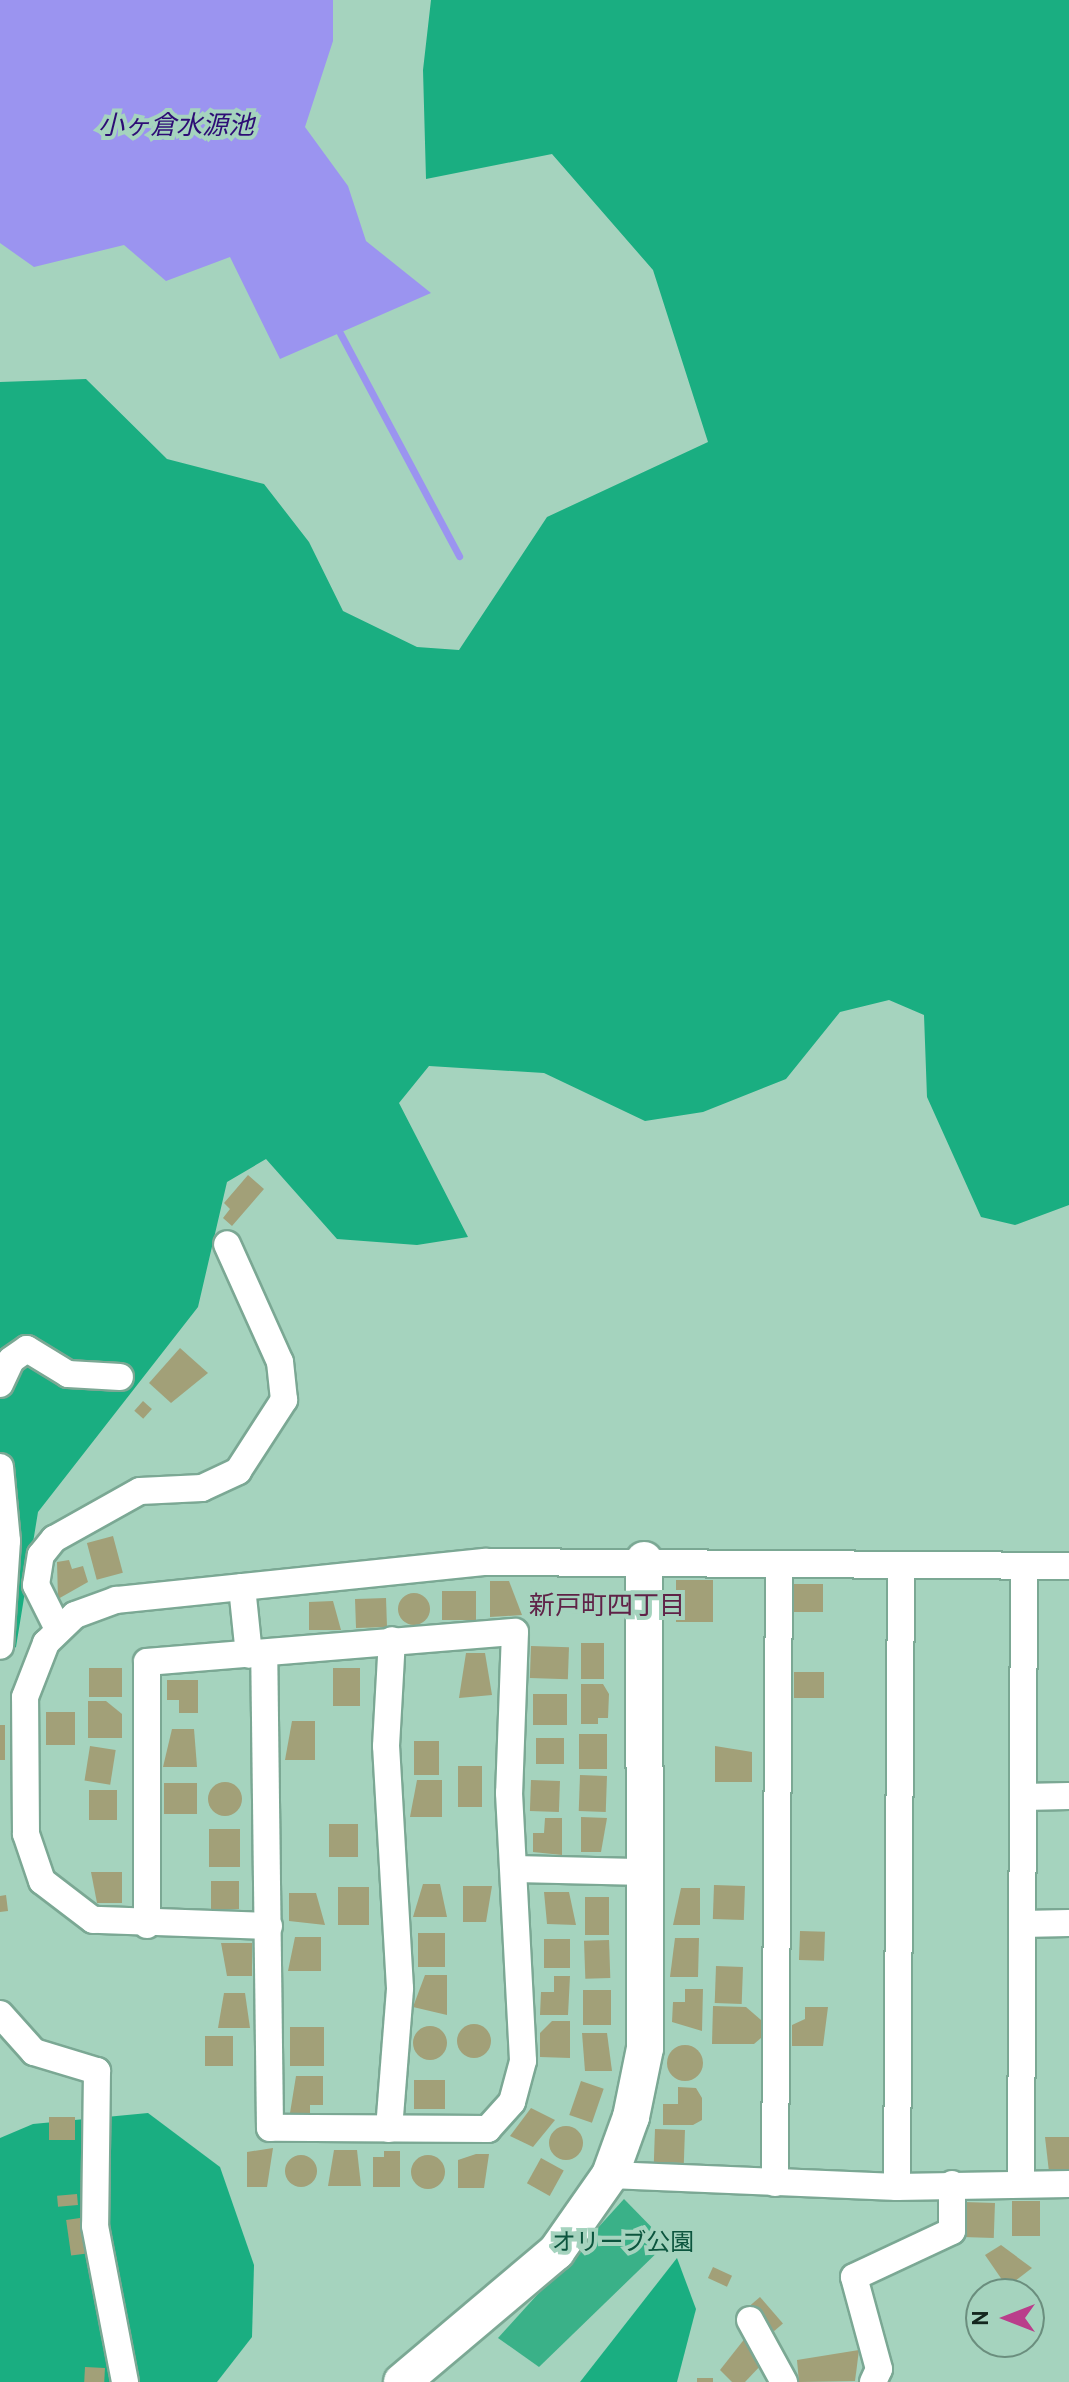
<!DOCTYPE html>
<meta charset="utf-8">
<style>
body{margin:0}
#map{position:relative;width:1069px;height:2382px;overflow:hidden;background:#a5d3be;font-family:Overpass,"Noto Sans JP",sans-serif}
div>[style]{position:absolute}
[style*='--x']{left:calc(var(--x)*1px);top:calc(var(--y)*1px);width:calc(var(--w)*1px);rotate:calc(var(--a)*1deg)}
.green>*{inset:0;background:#3ab188}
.forest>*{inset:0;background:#1aae81}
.water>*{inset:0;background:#9b94f0}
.stream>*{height:7px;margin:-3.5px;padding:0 3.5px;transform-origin:3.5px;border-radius:3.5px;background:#9b94f0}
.building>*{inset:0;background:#a2a078;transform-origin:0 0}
.round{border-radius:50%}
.roads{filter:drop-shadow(2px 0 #7ba894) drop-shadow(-2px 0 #7ba894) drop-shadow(0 2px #7ba894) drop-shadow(0 -2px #7ba894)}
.street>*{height:26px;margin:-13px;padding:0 13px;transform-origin:13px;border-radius:13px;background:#fff}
.secondary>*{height:36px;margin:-18px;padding:0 18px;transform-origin:18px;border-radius:18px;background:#fff}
span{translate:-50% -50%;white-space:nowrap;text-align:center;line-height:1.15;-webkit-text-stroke:8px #a5d3be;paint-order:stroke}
.park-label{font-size:24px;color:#0c553e}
.water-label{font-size:26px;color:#2d0c75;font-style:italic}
.neighbourhood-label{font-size:26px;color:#5f2247}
.north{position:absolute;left:965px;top:2278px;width:80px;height:80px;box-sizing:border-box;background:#a5d3be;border:2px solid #6b8e7e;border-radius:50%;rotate:270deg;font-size:22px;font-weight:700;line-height:32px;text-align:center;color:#14261e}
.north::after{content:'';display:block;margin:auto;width:28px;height:36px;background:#ba3d8b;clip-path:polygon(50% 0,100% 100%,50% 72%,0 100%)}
</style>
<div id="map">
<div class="green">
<div style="clip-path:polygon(624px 2199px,667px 2243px,539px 2367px,498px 2338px)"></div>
</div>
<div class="forest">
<div style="clip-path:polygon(431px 0,1069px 0,1069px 1205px,1015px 1225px,981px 1217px,927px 1097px,924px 1015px,889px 1000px,840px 1012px,786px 1079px,703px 1112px,645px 1121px,544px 1073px,429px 1066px,399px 1103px,468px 1237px,417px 1245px,337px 1239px,266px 1159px,227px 1182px,198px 1307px,38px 1512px,16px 1647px,0 1657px,0 382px,86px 379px,167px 459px,264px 484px,309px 542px,343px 611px,417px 647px,459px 650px,547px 517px,708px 442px,653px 270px,552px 154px,426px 179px,423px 70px)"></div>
<div style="clip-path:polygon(148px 2113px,220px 2167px,254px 2265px,252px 2337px,217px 2382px,0 2382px,0 2138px,33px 2124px)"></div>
<div style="clip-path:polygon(677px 2258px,696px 2309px,677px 2382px,580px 2382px)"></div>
</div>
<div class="water">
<div style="clip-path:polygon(0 0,333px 0,333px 41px,305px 127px,348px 186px,366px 241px,431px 293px,280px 359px,230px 257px,166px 281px,124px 245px,34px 267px,0 243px)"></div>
</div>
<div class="stream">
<div style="--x:340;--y:333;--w:253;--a:61.9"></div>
</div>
<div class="building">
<div style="clip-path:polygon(248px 1175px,264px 1189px,232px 1226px,223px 1218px,230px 1209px,224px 1203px)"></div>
<div style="clip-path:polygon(180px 1348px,208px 1373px,171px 1403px,149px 1383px)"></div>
<div style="left:143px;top:1401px;width:12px;height:13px;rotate:42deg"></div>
<div style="left:113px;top:1536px;width:38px;height:27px;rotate:75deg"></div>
<div style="clip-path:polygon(69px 1560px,72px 1569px,83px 1566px,88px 1582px,58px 1599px,57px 1562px)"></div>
<div style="left:676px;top:1580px;width:37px;height:42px"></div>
<div style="clip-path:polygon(490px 1581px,509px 1581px,522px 1615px,490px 1617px)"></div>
<div style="left:794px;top:1584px;width:29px;height:28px"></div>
<div style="left:476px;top:1591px;width:29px;height:34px;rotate:90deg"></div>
<div class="round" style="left:398px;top:1593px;width:32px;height:32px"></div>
<div style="left:386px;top:1598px;width:29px;height:31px;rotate:88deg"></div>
<div style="clip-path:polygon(333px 1601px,341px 1630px,309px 1630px,309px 1602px)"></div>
<div style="left:581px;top:1643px;width:23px;height:36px"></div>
<div style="left:531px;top:1646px;width:38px;height:32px;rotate:2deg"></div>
<div style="clip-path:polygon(466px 1653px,485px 1653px,492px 1695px,459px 1698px)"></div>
<div style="left:89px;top:1668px;width:33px;height:29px"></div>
<div style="left:333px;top:1668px;width:27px;height:38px"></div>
<div style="left:794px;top:1672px;width:30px;height:26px"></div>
<div style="clip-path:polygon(167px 1680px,198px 1680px,198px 1713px,179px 1713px,179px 1700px,167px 1700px)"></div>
<div style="clip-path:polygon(581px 1684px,603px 1684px,609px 1694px,608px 1718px,598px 1718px,598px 1724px,581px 1724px)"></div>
<div style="left:533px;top:1694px;width:34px;height:31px"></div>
<div style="clip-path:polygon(88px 1701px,106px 1701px,122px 1714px,122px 1738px,88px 1738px)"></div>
<div style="left:46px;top:1712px;width:29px;height:33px"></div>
<div style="clip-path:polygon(292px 1721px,315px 1721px,315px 1760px,285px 1760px)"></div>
<div style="left:0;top:1725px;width:5px;height:35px"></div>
<div style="clip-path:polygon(172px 1729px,194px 1729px,197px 1767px,163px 1767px)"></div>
<div style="left:579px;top:1734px;width:28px;height:35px"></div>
<div style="left:536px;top:1738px;width:28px;height:26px"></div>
<div style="left:414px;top:1741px;width:25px;height:34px"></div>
<div style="left:90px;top:1746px;width:26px;height:35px;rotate:9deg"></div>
<div style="clip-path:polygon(715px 1746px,752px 1752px,752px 1782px,715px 1782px)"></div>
<div style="left:458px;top:1766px;width:24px;height:41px"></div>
<div style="left:580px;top:1775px;width:27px;height:36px;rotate:2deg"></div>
<div style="clip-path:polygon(417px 1780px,442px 1780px,442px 1817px,410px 1817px)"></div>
<div style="left:531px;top:1780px;width:29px;height:31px;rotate:2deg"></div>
<div class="round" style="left:208px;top:1782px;width:34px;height:34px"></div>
<div style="left:164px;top:1783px;width:33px;height:31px"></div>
<div style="left:89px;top:1790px;width:28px;height:30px"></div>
<div style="clip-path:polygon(581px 1817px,607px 1818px,601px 1852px,581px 1852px)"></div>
<div style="clip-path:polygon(545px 1818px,562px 1818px,562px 1855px,533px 1852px,533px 1833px,544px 1833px)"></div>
<div style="left:329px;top:1824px;width:29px;height:33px"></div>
<div style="left:209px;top:1829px;width:31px;height:38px"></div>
<div style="clip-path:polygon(91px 1872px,122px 1872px,122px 1903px,97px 1903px)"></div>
<div style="left:211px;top:1881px;width:28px;height:28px"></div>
<div style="clip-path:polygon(423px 1884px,440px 1884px,447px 1917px,413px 1917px)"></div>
<div style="left:714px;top:1885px;width:31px;height:34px;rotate:2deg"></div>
<div style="clip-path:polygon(463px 1886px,492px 1886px,486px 1922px,463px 1922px)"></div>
<div style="left:338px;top:1887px;width:31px;height:38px"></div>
<div style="clip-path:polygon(681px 1888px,700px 1888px,700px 1925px,673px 1925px)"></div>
<div style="clip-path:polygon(544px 1892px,569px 1892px,576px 1925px,547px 1924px)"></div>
<div style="clip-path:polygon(289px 1893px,316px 1893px,325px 1925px,289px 1921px)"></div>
<div style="clip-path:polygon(6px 1895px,8px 1911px,0 1912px,0 1896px)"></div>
<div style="left:585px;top:1897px;width:24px;height:38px"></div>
<div style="left:800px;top:1931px;width:25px;height:29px;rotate:2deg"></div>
<div style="left:418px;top:1933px;width:27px;height:34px"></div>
<div style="clip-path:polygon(295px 1937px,321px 1937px,321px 1971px,288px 1971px)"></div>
<div style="clip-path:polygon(675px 1938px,699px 1938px,698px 1977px,670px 1977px)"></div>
<div style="left:544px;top:1939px;width:26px;height:29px"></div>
<div style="left:609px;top:1940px;width:38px;height:25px;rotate:88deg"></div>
<div style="clip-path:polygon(221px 1943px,252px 1943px,252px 1976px,227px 1976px)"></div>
<div style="left:716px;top:1966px;width:27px;height:37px;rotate:2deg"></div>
<div style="clip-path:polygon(425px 1975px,447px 1975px,447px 2015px,413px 2007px)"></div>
<div style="clip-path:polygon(554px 1976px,570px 1976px,568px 2015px,540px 2015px,541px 1992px,554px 1992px)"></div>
<div style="clip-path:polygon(685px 1989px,703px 1989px,702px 2031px,672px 2022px,673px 2002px,685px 2002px)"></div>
<div style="left:583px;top:1990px;width:28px;height:35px"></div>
<div style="clip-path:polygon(224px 1993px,245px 1993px,250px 2028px,218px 2028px)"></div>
<div style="clip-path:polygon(713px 2006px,746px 2007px,761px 2020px,761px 2038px,754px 2044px,712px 2044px)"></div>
<div style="clip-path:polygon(805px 2007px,828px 2007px,823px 2046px,792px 2046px,792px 2025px,805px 2019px)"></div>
<div style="clip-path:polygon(552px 2021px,570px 2021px,570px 2058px,540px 2057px,540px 2033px)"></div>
<div class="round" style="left:457px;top:2024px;width:34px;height:34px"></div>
<div class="round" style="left:413px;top:2026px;width:34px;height:34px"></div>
<div style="left:290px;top:2027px;width:34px;height:39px"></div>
<div style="clip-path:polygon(582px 2033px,607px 2033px,612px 2071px,585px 2071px)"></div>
<div style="left:205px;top:2036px;width:28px;height:30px"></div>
<div class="round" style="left:667px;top:2045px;width:36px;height:36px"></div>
<div style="clip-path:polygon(296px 2076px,323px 2076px,323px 2105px,310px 2105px,310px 2113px,290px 2113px)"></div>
<div style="left:414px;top:2080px;width:31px;height:29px"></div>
<div style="left:581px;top:2081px;width:24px;height:36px;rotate:19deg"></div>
<div style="clip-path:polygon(678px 2087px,696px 2088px,702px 2098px,702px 2120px,693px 2125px,663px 2125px,663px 2104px,678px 2104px)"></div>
<div style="clip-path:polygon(531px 2108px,555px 2120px,533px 2147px,510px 2136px)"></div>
<div style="left:49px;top:2117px;width:26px;height:23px"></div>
<div class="round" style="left:549px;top:2126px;width:34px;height:34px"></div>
<div style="left:655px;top:2129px;width:30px;height:33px;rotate:2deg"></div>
<div style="clip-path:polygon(1045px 2137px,1069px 2137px,1069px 2172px,1049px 2172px)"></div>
<div style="clip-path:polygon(273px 2148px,267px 2187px,247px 2187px,247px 2152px)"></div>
<div style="clip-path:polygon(334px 2150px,357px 2150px,361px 2186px,328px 2186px)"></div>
<div style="clip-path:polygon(384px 2151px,400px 2151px,400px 2187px,373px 2187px,373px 2157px,384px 2157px)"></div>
<div style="clip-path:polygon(476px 2154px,489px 2154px,484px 2188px,458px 2188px,458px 2160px)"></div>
<div class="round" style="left:411px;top:2155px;width:34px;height:34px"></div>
<div class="round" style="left:285px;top:2155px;width:32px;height:32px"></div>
<div style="left:541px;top:2158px;width:26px;height:29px;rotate:29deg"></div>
<div style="left:77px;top:2194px;width:11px;height:20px;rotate:85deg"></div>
<div style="left:1012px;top:2201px;width:28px;height:35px"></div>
<div style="left:964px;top:2202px;width:31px;height:35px;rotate:2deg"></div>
<div style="left:80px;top:2218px;width:36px;height:14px;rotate:82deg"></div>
<div style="clip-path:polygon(1001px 2245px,1032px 2268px,1007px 2287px,985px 2255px)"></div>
<div style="left:713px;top:2267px;width:21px;height:12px;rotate:25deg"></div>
<div style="left:760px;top:2297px;width:35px;height:12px;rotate:49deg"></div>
<div style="clip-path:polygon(746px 2337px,763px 2363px,745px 2382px,732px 2382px,720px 2370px)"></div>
<div style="clip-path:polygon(859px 2350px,855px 2381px,799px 2382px,797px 2360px)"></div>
<div style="left:85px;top:2367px;width:20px;height:15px;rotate:3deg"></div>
<div style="left:697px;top:2378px;width:16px;height:4px"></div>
</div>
<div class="roads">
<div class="street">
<div style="--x:0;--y:1384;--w:26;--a:-65"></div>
<div style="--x:11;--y:1360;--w:19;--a:-35"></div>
<div style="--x:27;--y:1349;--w:48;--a:31.4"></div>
<div style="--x:68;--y:1374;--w:52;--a:3.3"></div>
<div style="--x:0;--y:1467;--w:74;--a:84.6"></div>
<div style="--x:7;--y:1541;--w:105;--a:93.8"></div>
<div style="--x:242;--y:1587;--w:68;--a:84.1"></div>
<div style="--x:58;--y:1629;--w:49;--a:-116.6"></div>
<div style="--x:36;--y:1585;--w:30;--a:-81"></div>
<div style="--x:41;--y:1555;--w:21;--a:-51"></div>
<div style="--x:54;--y:1539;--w:98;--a:-29.2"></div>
<div style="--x:140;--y:1491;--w:62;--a:-2.8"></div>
<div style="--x:202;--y:1488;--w:40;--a:-25"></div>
<div style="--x:238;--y:1471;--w:85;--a:-57.1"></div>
<div style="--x:284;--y:1400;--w:38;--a:-96"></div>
<div style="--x:280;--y:1362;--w:129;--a:-114.2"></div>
<div style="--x:1023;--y:1797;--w:46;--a:-1.2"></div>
<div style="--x:518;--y:1869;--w:125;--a:1.4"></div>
<div style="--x:1022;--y:1924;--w:47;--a:-1.2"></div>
<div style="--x:147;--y:1925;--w:263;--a:-90"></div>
<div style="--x:147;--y:1662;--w:369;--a:-4.7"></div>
<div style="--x:515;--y:1632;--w:161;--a:92.1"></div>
<div style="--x:509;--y:1793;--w:268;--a:87"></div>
<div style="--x:523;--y:2061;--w:42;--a:105"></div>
<div style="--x:512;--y:2102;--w:36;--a:132"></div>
<div style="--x:488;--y:2129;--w:218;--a:-179.7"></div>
<div style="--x:270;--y:2128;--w:474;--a:-90.7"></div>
<div style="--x:269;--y:1926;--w:176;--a:-178"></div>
<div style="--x:93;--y:1920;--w:64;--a:-142.6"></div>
<div style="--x:42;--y:1881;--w:50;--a:-108.8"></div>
<div style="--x:26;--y:1834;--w:137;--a:-90.4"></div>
<div style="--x:25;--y:1697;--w:58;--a:-68.7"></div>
<div style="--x:46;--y:1643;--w:40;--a:-44"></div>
<div style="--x:75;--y:1615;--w:44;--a:-20.1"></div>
<div style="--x:116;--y:1600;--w:371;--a:-5.9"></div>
<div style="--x:485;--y:1562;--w:584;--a:0.39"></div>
<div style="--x:0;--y:2014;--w:51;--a:48.2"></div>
<div style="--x:34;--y:2052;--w:66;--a:16.8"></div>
<div style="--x:97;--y:2071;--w:155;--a:90.7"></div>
<div style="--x:95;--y:2226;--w:159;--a:79.1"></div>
<div style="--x:389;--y:2129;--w:141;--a:-85.5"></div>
<div style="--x:400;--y:1988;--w:242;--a:-93.3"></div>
<div style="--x:386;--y:1746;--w:106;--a:-86.8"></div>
<div style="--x:610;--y:2175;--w:287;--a:2.4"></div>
<div style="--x:897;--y:2187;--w:172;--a:-1"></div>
<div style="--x:775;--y:2183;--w:619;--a:-89.63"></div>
<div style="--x:1021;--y:2184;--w:618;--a:-89.72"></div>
<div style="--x:897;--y:2187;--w:622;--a:-89.63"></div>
<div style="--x:750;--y:2320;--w:71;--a:61.3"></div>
<div style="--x:873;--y:2382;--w:14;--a:-65"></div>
<div style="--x:879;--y:2369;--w:95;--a:-105.2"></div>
<div style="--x:854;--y:2277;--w:108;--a:-25.1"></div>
<div style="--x:952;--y:2231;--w:47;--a:-90"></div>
</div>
<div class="secondary">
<div style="--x:402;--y:2382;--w:202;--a:-40.2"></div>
<div style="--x:556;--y:2252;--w:94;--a:-55"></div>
<div style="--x:610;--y:2175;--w:62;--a:-70.1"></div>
<div style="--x:631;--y:2117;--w:70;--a:-78.5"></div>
<div style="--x:645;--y:2048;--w:488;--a:-90.1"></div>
</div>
</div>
<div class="park-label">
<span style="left:623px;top:2245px">オリーブ公園</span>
</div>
<div class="water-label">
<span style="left:176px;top:128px">小ヶ倉水源池</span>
</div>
<div class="neighbourhood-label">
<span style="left:607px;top:1608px">新戸町四丁目</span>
</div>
<div class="north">N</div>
</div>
